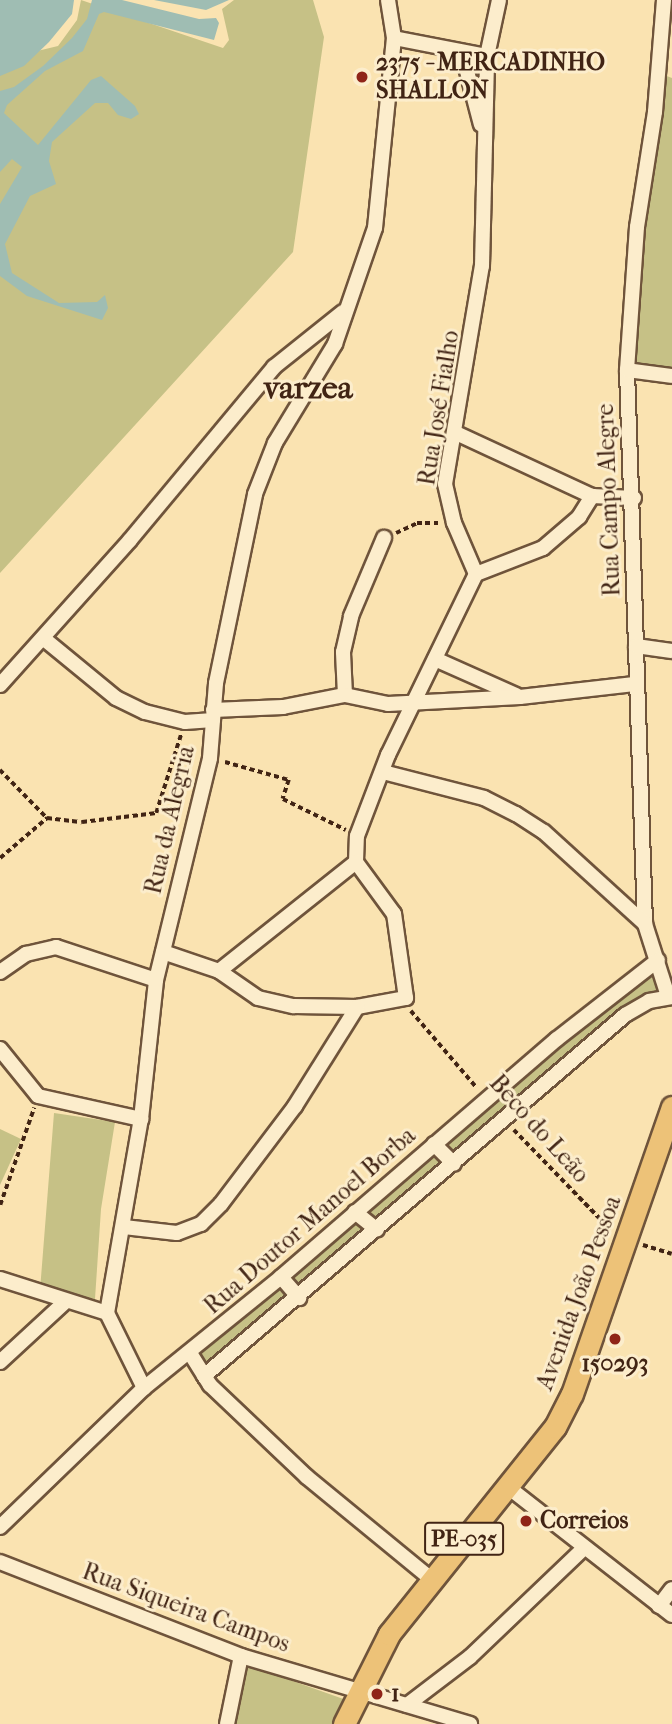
<!DOCTYPE html>
<meta charset="utf-8">
<style>
body{margin:0}
#map{position:relative;width:672px;height:1724px;overflow:hidden;background:#fae3b1;font-family:"IM FELL French Canon",serif}
div>[style]{position:absolute}
[style*='--x']{left:calc(var(--x)*1px);top:calc(var(--y)*1px);width:calc(var(--w)*1px);rotate:calc(var(--a)*1deg)}
.green>*{inset:0;background:#c6c186}
.water>*{inset:0;background:#9fbdb3}
.path>*{height:3.5px;margin-top:-1.75px;transform-origin:0;background:repeating-linear-gradient(90deg,#412414 0 5px,transparent 0 8.5px)}
.roads{filter:drop-shadow(2px 0 #6f543b) drop-shadow(-2px 0 #6f543b) drop-shadow(0 2px #6f543b) drop-shadow(0 -2px #6f543b)}
.minor>*{height:14px;margin:-7px;padding:0 7px;transform-origin:7px;border-radius:7px;background:#fcedcc}
.primary>*{height:21px;margin:-10.5px;padding:0 10.5px;transform-origin:10.5px;border-radius:10.5px;background:#edc278}
.dots>*{width:19px;height:19px;translate:-50% -50%;box-sizing:border-box;border:4px solid #fcedcc;border-radius:50%}
span{translate:-50% -50%;white-space:nowrap;text-align:center;line-height:1.15;-webkit-text-stroke:6px #fcedcc;paint-order:stroke}
.shield-label span{padding:2px 5px;background:#fcedcc;border:2px solid;border-radius:5px;-webkit-text-stroke-width:0}
.shield-label{font-size:23px;color:#412414;font-weight:700}
.poi-label{font-size:24px;color:#412414;font-weight:700}
.left{translate:0 -50%;text-align:left}
.street-label{font-size:24px;color:#412414}
.district-label{font-size:32px;color:#412414;font-weight:700}
</style>
<div id="map">
<div class="green">
<div style="clip-path:polygon(81px 0,223px 48px,229px 40px,222px 9px,234px 0,313px 0,324px 37px,293px 252px,0 573px,0 60px,58px 46px,77px 20px)"></div>
<div style="clip-path:polygon(451px 49px,496px 55px,495px 140px)"></div>
<div style="clip-path:polygon(664px 75px,672px 78px,672px 379px,629px 367px)"></div>
<div style="clip-path:polygon(659px 965px,664px 998px,639px 1009px,210px 1383px,188px 1364px,558px 1042px)"></div>
<div style="clip-path:polygon(54px 1113px,115px 1122px,101px 1209px,95px 1299px,40px 1290px)"></div>
<div style="clip-path:polygon(0 1129px,21px 1139px,0 1185px)"></div>
<div style="clip-path:polygon(248px 1665px,349px 1701px,340px 1724px,234px 1724px)"></div>
</div>
<div class="water">
<div style="clip-path:polygon(0 0,74px 0,72px 14px,49px 42px,24px 66px,0 76px)"></div>
<div style="clip-path:polygon(92px 0,122px 0,199px 19px,216px 18px,219px 23px,214px 40px,104px 12px,99px 14px,83px 51px,45px 71px,7px 105px,4px 113px,38px 145px,91px 80px,101px 76px,135px 106px,139px 114px,131px 119px,118px 115px,108px 103px,95px 103px,52px 142px,49px 161px,56px 184px,30px 196px,5px 244px,12px 273px,59px 303px,97px 302px,105px 295px,108px 308px,102px 320px,27px 296px,0 276px,0 204px,22px 167px,12px 159px,0 172px,0 91px,14px 87px,43px 66px,72px 38px,87px 19px)"></div>
<div style="clip-path:polygon(154px 0,229px 0,206px 10px)"></div>
</div>
<div class="path">
<div style="--x:396;--y:533;--w:23;--a:-25"></div>
<div style="--x:417;--y:523;--w:21;--a:0"></div>
<div style="--x:225;--y:762;--w:66;--a:15.7"></div>
<div style="--x:289;--y:780;--w:20;--a:108"></div>
<div style="--x:283;--y:799;--w:70;--a:26.2"></div>
<div style="--x:0;--y:770;--w:67;--a:45.6"></div>
<div style="--x:47;--y:818;--w:35;--a:7"></div>
<div style="--x:82;--y:822;--w:75;--a:-6.9"></div>
<div style="--x:156;--y:813;--w:83;--a:-72.4"></div>
<div style="--x:0;--y:858;--w:62;--a:-40.4"></div>
<div style="--x:411;--y:1011;--w:101;--a:49.4"></div>
<div style="--x:514;--y:1130;--w:139;--a:45.9"></div>
<div style="--x:0;--y:1205;--w:103;--a:-70.7"></div>
<div style="--x:643;--y:1245;--w:30;--a:17"></div>
</div>
<div class="roads">
<div class="minor">
<div style="--x:664;--y:0;--w:112;--a:94.6"></div>
<div style="--x:655;--y:112;--w:116;--a:98.9"></div>
<div style="--x:637;--y:227;--w:143;--a:94"></div>
<div style="--x:627;--y:370;--w:554;--a:88.14"></div>
<div style="--x:645;--y:924;--w:76;--a:72.3"></div>
<div style="--x:394;--y:38;--w:95;--a:11"></div>
<div style="--x:462;--y:52;--w:75;--a:75.4"></div>
<div style="--x:627;--y:370;--w:45;--a:7.6"></div>
<div style="--x:456;--y:433;--w:150;--a:24.9"></div>
<div style="--x:592;--y:496;--w:42;--a:2.7"></div>
<div style="--x:476;--y:574;--w:72;--a:-21.2"></div>
<div style="--x:543;--y:548;--w:48;--a:-40.7"></div>
<div style="--x:579;--y:517;--w:25;--a:-58"></div>
<div style="--x:43;--y:638;--w:94;--a:39.4"></div>
<div style="--x:116;--y:698;--w:32;--a:26"></div>
<div style="--x:145;--y:712;--w:41;--a:14"></div>
<div style="--x:185;--y:722;--w:28;--a:-4"></div>
<div style="--x:636;--y:646;--w:36;--a:8"></div>
<div style="--x:435;--y:659;--w:89;--a:24"></div>
<div style="--x:0;--y:685;--w:195;--a:-48.1"></div>
<div style="--x:130;--y:540;--w:225;--a:-50.2"></div>
<div style="--x:274;--y:367;--w:88;--a:-38.6"></div>
<div style="--x:345;--y:695;--w:43;--a:-92.7"></div>
<div style="--x:343;--y:652;--w:37;--a:-77"></div>
<div style="--x:351;--y:616;--w:85;--a:-67.1"></div>
<div style="--x:213;--y:710;--w:70;--a:-2.5"></div>
<div style="--x:283;--y:707;--w:63;--a:-11"></div>
<div style="--x:345;--y:695;--w:44;--a:11.8"></div>
<div style="--x:388;--y:704;--w:132;--a:-3"></div>
<div style="--x:520;--y:697;--w:115;--a:-6.5"></div>
<div style="--x:383;--y:772;--w:104;--a:14.4"></div>
<div style="--x:484;--y:798;--w:36;--a:27"></div>
<div style="--x:516;--y:814;--w:33;--a:33"></div>
<div style="--x:544;--y:832;--w:137;--a:42.3"></div>
<div style="--x:356;--y:862;--w:26;--a:-88"></div>
<div style="--x:357;--y:836;--w:87;--a:-69.1"></div>
<div style="--x:388;--y:755;--w:201;--a:-64.1"></div>
<div style="--x:476;--y:574;--w:56;--a:-113.3"></div>
<div style="--x:454;--y:523;--w:40;--a:-103"></div>
<div style="--x:445;--y:484;--w:221;--a:-80.4"></div>
<div style="--x:482;--y:266;--w:210;--a:-88.6"></div>
<div style="--x:487;--y:56;--w:57;--a:-77.9"></div>
<div style="--x:163;--y:952;--w:59;--a:18.7"></div>
<div style="--x:219;--y:971;--w:47;--a:34.7"></div>
<div style="--x:258;--y:998;--w:37;--a:13"></div>
<div style="--x:294;--y:1006;--w:63;--a:0.9"></div>
<div style="--x:357;--y:1007;--w:50;--a:-10.4"></div>
<div style="--x:406;--y:998;--w:85;--a:-98.1"></div>
<div style="--x:394;--y:914;--w:64;--a:-126.2"></div>
<div style="--x:219;--y:971;--w:175;--a:-38.5"></div>
<div style="--x:0;--y:972;--w:32;--a:-35"></div>
<div style="--x:26;--y:954;--w:31;--a:-13"></div>
<div style="--x:56;--y:947;--w:105;--a:18.3"></div>
<div style="--x:0;--y:1049;--w:60;--a:51"></div>
<div style="--x:38;--y:1096;--w:106;--a:12.6"></div>
<div style="--x:434;--y:1144;--w:28;--a:45"></div>
<div style="--x:355;--y:1212;--w:28;--a:39"></div>
<div style="--x:124;--y:1227;--w:53;--a:6.5"></div>
<div style="--x:177;--y:1233;--w:26;--a:-21"></div>
<div style="--x:201;--y:1224;--w:28;--a:-45"></div>
<div style="--x:221;--y:1204;--w:123;--a:-52.9"></div>
<div style="--x:295;--y:1106;--w:117;--a:-57.9"></div>
<div style="--x:281;--y:1277;--w:28;--a:49"></div>
<div style="--x:0;--y:1279;--w:112;--a:17.6"></div>
<div style="--x:190;--y:1353;--w:38;--a:58"></div>
<div style="--x:210;--y:1385;--w:134;--a:43.5"></div>
<div style="--x:307;--y:1477;--w:161;--a:39.4"></div>
<div style="--x:0;--y:1362;--w:87;--a:-42.7"></div>
<div style="--x:204;--y:1376;--w:555;--a:-40.61"></div>
<div style="--x:625;--y:1015;--w:28;--a:-30"></div>
<div style="--x:649;--y:1001;--w:23;--a:-10"></div>
<div style="--x:144;--y:1388;--w:84;--a:-116.3"></div>
<div style="--x:107;--y:1313;--w:197;--a:-80.1"></div>
<div style="--x:141;--y:1119;--w:140;--a:-83.8"></div>
<div style="--x:156;--y:980;--w:228;--a:-76.3"></div>
<div style="--x:210;--y:758;--w:75;--a:-85.4"></div>
<div style="--x:216;--y:683;--w:193;--a:-78.3"></div>
<div style="--x:255;--y:494;--w:55;--a:-68.6"></div>
<div style="--x:275;--y:443;--w:116;--a:-58.8"></div>
<div style="--x:335;--y:344;--w:123;--a:-71"></div>
<div style="--x:375;--y:228;--w:191;--a:-84.3"></div>
<div style="--x:394;--y:38;--w:38;--a:-99"></div>
<div style="--x:508;--y:1487;--w:208;--a:38"></div>
<div style="--x:0;--y:1527;--w:200;--a:-44"></div>
<div style="--x:144;--y:1388;--w:176;--a:-39"></div>
<div style="--x:281;--y:1277;--w:364;--a:-40.8"></div>
<div style="--x:557;--y:1039;--w:128;--a:-38"></div>
<div style="--x:0;--y:1562;--w:259;--a:21.3"></div>
<div style="--x:241;--y:1656;--w:239;--a:16.5"></div>
<div style="--x:659;--y:1606;--w:21;--a:-53"></div>
<div style="--x:407;--y:1705;--w:79;--a:-37.3"></div>
<div style="--x:470;--y:1657;--w:156;--a:-43.7"></div>
<div style="--x:227;--y:1724;--w:69;--a:-78.4"></div>
</div>
<div class="primary">
<div style="--x:344;--y:1724;--w:101;--a:-63.4"></div>
<div style="--x:389;--y:1634;--w:265;--a:-51.3"></div>
<div style="--x:555;--y:1427;--w:37;--a:-63"></div>
<div style="--x:572;--y:1394;--w:304;--a:-70.8"></div>
</div>
</div>
<div class="dots">
<div style="left:362px;top:77px;background:#8f2418"></div>
<div style="left:615px;top:1339px;background:#8f2418"></div>
<div style="left:526px;top:1521px;background:#8f2418"></div>
<div style="left:377px;top:1694px;background:#8f2418"></div>
</div>
<div class="shield-label">
<span style="left:464px;top:1539px">PE-035</span>
</div>
<div class="poi-label">
<span class="left" style="left:376px;top:77px">2375 - MERCADINHO<br>SHALLON</span>
<span style="left:615px;top:1364px">150293</span>
<span class="left" style="left:540px;top:1521px">Correios</span>
<span class="left" style="left:391px;top:1694px">1</span>
</div>
<div class="street-label">
<span style="left:439px;top:408px;rotate:-81deg">Rua José Fialho</span>
<span style="left:609px;top:500px;rotate:-92deg">Rua Campo Alegre</span>
<span style="left:170px;top:820px;rotate:-77deg">Rua da Alegria</span>
<span style="left:539px;top:1129px;rotate:48deg">Beco do Leão</span>
<span style="left:310px;top:1221px;rotate:-41deg">Rua Doutor Manoel Borba</span>
<span style="left:579px;top:1293px;rotate:-70deg">Avenida João Pessoa</span>
<span style="left:186px;top:1608px;rotate:20deg">Rua Siqueira Campos</span>
</div>
<div class="district-label">
<span style="left:308px;top:388px">varzea</span>
</div>
</div>
